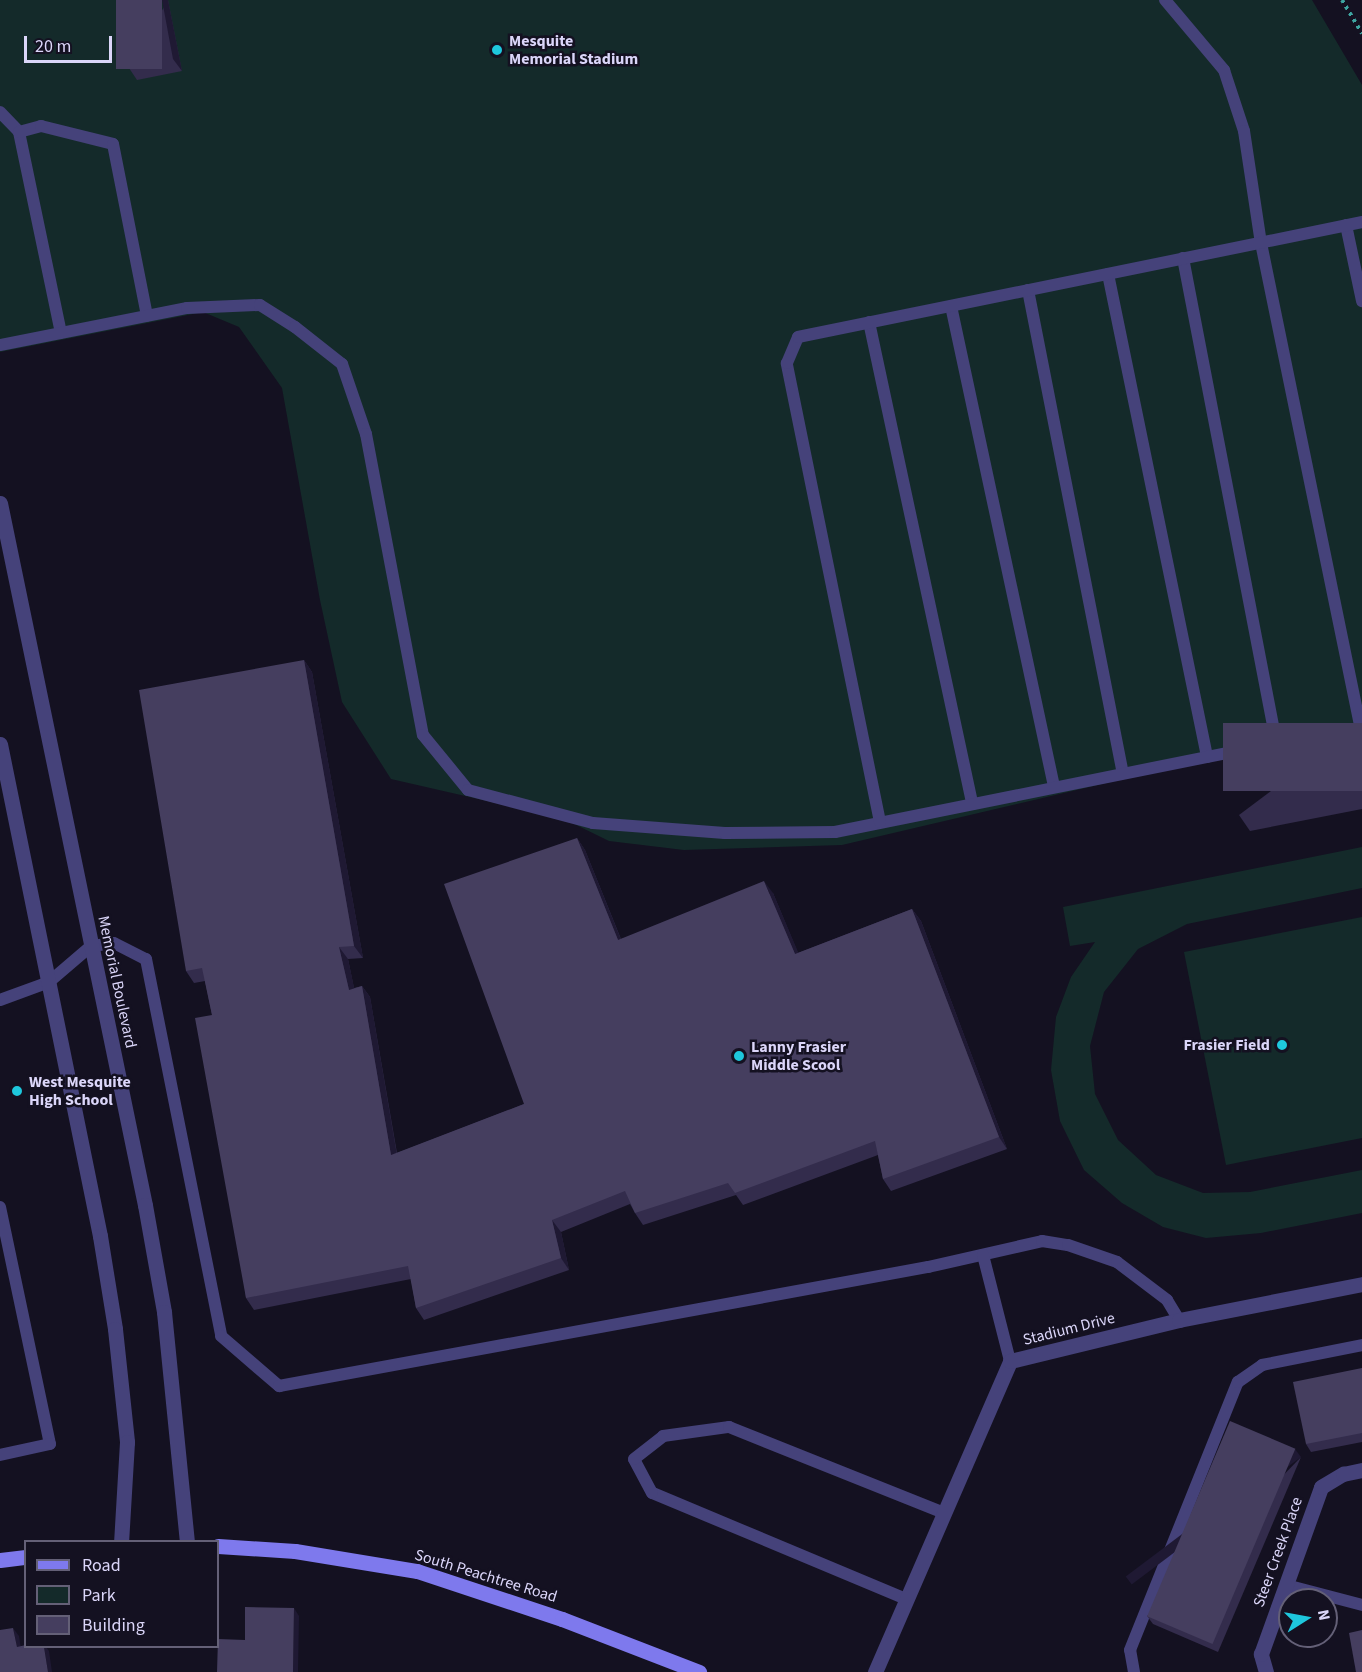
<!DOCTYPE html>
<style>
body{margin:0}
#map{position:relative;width:1362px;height:1672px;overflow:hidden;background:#141121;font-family:"Source Sans 3",sans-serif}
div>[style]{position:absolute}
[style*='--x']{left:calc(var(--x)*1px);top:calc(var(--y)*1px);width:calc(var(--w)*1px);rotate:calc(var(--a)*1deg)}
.green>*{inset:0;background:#142a2a}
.path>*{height:4px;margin-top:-2px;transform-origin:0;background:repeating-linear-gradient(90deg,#3ea5a1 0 3px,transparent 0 7.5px)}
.service>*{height:12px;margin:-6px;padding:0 6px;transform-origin:6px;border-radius:6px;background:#45427a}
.minor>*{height:15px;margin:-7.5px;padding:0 7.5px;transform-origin:7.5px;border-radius:7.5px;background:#45427a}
.secondary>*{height:15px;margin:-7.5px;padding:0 7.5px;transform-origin:7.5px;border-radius:7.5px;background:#7e79ed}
.wall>*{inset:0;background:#332c4c}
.shaded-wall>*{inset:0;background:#1f1933;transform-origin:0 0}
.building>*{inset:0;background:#453e5f;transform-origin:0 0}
.dots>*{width:16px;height:16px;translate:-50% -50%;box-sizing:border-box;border:3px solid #141121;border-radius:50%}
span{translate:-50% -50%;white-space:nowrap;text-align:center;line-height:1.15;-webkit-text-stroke:5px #141121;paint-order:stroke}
.poi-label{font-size:16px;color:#dbd6f9;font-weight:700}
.left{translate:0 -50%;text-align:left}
.right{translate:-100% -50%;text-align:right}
.street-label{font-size:16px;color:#dbd6f9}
.legend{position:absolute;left:24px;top:1540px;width:195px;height:108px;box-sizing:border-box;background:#141121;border:2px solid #646077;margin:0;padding:8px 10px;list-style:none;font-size:18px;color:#dbd6f9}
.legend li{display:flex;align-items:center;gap:12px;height:30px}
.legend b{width:30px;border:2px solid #646077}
.north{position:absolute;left:1278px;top:1588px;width:60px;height:60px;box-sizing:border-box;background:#141121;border:2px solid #646077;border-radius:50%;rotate:79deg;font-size:16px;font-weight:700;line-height:24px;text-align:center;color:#dbd6f9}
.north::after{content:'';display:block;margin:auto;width:21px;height:27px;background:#1ec7dd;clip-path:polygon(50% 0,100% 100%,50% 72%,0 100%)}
.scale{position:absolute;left:24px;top:36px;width:88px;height:27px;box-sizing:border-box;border:3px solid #dbd6f9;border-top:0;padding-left:8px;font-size:18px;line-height:21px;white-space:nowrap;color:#dbd6f9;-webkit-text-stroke:4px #141121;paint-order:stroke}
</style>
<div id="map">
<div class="green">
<div style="clip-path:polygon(0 0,1312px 0,1362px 85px,1362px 723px,842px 845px,684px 850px,609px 841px,562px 818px,391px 779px,342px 702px,320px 600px,282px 388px,239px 327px,203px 312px,0 352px)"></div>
<div style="clip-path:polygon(1362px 847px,1362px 888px,1187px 924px,1138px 949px,1104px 992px,1090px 1046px,1095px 1094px,1118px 1140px,1156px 1175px,1203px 1193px,1250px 1192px,1362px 1170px,1362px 1213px,1261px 1233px,1206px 1238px,1163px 1227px,1122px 1203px,1084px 1170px,1060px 1121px,1051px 1070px,1056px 1017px,1071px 977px,1095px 942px,1070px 946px,1063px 907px)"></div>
<div style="clip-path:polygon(1362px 917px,1362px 1138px,1226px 1165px,1184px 952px)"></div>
</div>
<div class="path">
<div style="--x:1342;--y:0;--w:39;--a:59"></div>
</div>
<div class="service">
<div style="--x:1165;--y:0;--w:92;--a:49.9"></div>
<div style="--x:1224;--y:70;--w:64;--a:71.8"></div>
<div style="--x:1244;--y:131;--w:113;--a:81.4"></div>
<div style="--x:1261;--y:243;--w:494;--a:78.4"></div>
<div style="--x:0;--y:112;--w:28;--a:46"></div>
<div style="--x:19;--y:132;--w:205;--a:78.2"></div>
<div style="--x:19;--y:132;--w:23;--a:-15"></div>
<div style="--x:41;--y:126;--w:74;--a:14"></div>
<div style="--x:113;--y:144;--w:175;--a:78.8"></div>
<div style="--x:1346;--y:225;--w:78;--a:78.1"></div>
<div style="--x:1183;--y:258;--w:494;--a:79.1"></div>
<div style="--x:1108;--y:274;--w:493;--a:78.4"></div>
<div style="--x:1028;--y:290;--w:492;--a:78.9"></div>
<div style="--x:951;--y:306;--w:491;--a:77.9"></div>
<div style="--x:869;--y:322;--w:493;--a:77.9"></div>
<div style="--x:0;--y:345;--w:191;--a:-11.2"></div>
<div style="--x:187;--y:308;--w:73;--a:-2.4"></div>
<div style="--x:260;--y:305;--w:41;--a:32.2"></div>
<div style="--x:295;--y:327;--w:60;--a:38.2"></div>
<div style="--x:342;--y:364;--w:74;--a:71.1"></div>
<div style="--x:366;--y:434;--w:306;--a:79.3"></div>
<div style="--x:423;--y:735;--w:71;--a:50.7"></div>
<div style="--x:468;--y:790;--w:129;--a:14.8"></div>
<div style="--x:593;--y:823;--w:132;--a:4.3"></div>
<div style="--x:725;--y:833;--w:110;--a:-0.5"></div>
<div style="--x:835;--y:832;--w:416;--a:-11.4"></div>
<div style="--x:880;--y:822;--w:468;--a:-101.5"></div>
<div style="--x:787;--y:363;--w:28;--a:-67"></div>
<div style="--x:798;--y:337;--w:576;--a:-11.52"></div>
<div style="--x:0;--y:1000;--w:52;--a:-20.2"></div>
<div style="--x:49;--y:982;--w:55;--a:-40.6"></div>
<div style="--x:91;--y:946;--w:23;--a:-7"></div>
<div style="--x:114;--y:943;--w:36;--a:27"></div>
<div style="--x:146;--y:959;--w:384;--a:78.7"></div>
<div style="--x:221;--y:1336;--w:77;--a:40.8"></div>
<div style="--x:279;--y:1386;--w:660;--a:-10.39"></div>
<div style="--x:928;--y:1267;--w:117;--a:-12.8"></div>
<div style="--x:1042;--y:1241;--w:26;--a:9"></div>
<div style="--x:1068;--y:1245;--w:52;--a:19.1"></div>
<div style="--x:1117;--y:1262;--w:63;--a:37.2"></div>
<div style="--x:1167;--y:1300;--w:23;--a:59"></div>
<div style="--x:0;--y:1207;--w:242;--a:78.1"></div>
<div style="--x:50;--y:1444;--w:51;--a:167.6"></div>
<div style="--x:983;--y:1255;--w:109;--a:75.7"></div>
<div style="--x:1286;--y:1585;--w:79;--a:14.7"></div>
<div style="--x:906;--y:1599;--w:275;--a:-157.3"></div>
<div style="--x:652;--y:1493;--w:38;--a:-118"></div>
<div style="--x:634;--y:1459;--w:37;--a:-38"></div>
<div style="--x:663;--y:1436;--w:67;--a:-7.8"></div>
<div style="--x:729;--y:1427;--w:232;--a:21.8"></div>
<div style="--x:1134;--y:1672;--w:22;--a:-100"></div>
<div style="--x:1130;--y:1650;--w:289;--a:-68.1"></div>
<div style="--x:1238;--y:1382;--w:29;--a:-35"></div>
<div style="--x:1262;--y:1365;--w:102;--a:-11.3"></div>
</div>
<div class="minor">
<div style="--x:0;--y:503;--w:717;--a:78.33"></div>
<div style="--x:145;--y:1205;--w:109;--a:79.9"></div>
<div style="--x:164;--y:1312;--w:231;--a:84.3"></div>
<div style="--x:0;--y:744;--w:502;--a:78.51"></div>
<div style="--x:100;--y:1236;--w:94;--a:80.8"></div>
<div style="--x:115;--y:1329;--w:114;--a:83.9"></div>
<div style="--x:127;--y:1442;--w:100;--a:93.4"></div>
<div style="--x:875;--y:1672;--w:339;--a:-66.5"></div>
<div style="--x:1010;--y:1361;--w:174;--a:-13.6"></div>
<div style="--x:1179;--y:1320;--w:187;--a:-11.1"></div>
<div style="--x:1266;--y:1672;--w:19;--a:-106"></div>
<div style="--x:1261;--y:1654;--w:177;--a:-70.2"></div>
<div style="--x:1321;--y:1487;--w:26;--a:-31"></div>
<div style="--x:1343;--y:1474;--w:19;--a:-12"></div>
</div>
<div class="secondary">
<div style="--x:218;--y:1546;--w:77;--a:3.7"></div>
<div style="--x:295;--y:1551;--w:124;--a:9.3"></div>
<div style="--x:417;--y:1571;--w:153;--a:18.3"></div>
<div style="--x:562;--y:1619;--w:147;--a:21.1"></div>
<div style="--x:0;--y:1560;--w:26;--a:-7"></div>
</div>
<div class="wall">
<div style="clip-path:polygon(168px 0,182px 71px,137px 80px,129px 68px)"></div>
<div style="clip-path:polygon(304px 660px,312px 672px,363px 958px,348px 959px,354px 988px,362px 986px,370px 997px,397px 1153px,524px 1104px,577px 838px,585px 850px,621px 939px,773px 893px,798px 953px,912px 909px,921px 921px,1007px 1149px,891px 1191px,883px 1179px,878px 1155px,743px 1205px,736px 1195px,643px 1225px,635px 1213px,630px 1204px,561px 1232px,569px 1270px,424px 1320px,416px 1308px,411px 1279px,254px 1310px,246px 1298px,212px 1015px,205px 981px,194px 983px,186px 971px)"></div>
<div style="clip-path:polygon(1362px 723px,1362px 809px,1250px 831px,1239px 815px)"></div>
<div style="clip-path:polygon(1362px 1368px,1362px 1442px,1311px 1452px,1306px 1444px)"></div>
<div style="clip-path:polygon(1301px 1457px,1218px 1652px,1153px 1624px,1147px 1616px)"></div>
</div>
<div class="shaded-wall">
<div style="clip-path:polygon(162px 0,168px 0,182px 71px,173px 59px)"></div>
<div style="clip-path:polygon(304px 660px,312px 672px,363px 958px,354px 946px)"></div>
<div style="clip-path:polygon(577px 838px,585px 850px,626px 952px,618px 940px)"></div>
<div style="clip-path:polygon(764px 881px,773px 893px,804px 966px,795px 954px)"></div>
<div style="clip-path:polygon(912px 909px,921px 921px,1007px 1149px,999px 1137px)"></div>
<div style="clip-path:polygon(339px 947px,348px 959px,357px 1002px,349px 990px)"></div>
<div style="clip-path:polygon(362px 986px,370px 997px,399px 1167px,391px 1155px)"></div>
<div style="clip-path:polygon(552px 1220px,561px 1232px,569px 1270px,561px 1258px)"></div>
<div style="left:1295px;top:1449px;width:10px;height:212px;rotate:53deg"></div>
<div style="clip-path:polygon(294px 1608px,299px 1616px,298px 1672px,293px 1672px)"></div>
<div style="clip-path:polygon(13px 1628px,19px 1636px,22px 1655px,17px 1647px)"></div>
<div style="clip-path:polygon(44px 1647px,46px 1647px,49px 1651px,52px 1672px,48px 1672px)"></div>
</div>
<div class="building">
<div style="left:116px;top:0;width:46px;height:69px"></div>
<div style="clip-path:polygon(304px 660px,354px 946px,339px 947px,349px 990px,362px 986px,391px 1155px,524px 1104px,444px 884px,577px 838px,618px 940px,764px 881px,795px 954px,912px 909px,999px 1137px,883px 1179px,875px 1141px,735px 1193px,728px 1183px,635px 1213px,625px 1191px,552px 1220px,561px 1258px,416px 1308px,408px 1266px,246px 1298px,195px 1018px,212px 1015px,202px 968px,186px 971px,139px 690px)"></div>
<div style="left:1362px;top:723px;width:68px;height:139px;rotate:90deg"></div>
<div style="clip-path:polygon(1362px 1368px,1362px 1433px,1306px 1444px,1293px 1382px)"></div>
<div style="left:1230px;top:1421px;width:71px;height:212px;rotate:23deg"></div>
<div style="clip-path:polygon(245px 1607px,294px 1608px,293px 1672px,217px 1672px,218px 1639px,245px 1640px)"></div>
<div style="clip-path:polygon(13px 1628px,17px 1647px,26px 1645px,26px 1647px,44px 1647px,48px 1672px,0 1672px,0 1630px)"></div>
<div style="clip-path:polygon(1362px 1630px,1362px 1672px,1356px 1672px,1349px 1633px)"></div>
</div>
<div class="dots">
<div style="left:497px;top:50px;background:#1ec7dd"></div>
<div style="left:1282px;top:1045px;background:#1ec7dd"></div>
<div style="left:739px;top:1056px;background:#1ec7dd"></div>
<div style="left:17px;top:1091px;background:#1ec7dd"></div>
</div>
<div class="poi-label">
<span class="left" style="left:509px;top:50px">Mesquite<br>Memorial Stadium</span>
<span class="right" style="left:1270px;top:1045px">Frasier Field</span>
<span class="left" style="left:751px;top:1056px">Lanny Frasier<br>Middle Scool</span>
<span class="left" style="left:29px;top:1091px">West Mesquite<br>High School</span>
</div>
<div class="street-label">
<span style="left:117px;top:982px;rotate:78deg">Memorial Boulevard</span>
<span style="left:1069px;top:1329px;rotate:-14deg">Stadium Drive</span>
<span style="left:1278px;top:1552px;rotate:-70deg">Steer Creek Place</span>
<span style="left:486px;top:1576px;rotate:17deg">South Peachtree Road</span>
</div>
<ul class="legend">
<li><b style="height:8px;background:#7e79ed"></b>Road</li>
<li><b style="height:16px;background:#142a2a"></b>Park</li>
<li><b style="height:16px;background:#453e5f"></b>Building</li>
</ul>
<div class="north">N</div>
<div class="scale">20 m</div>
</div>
